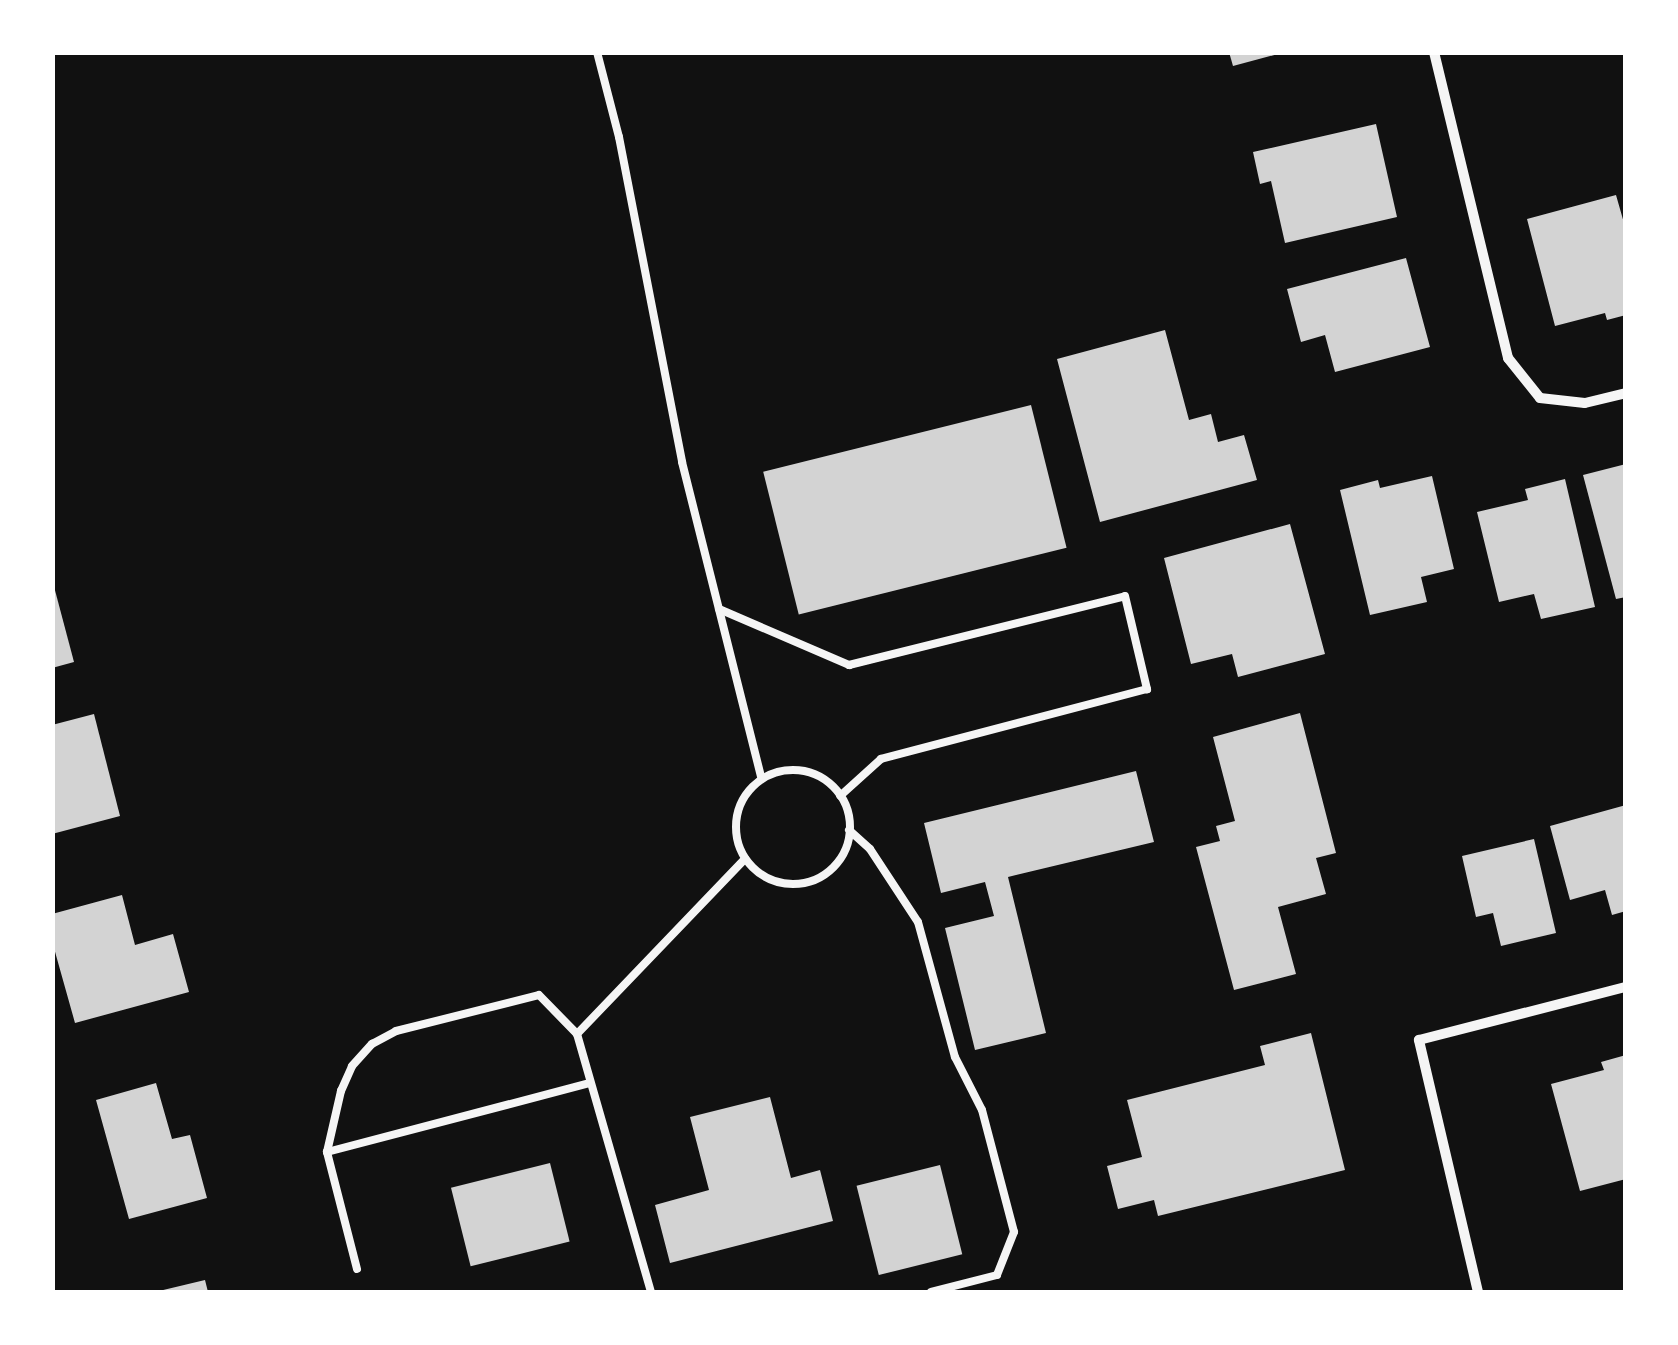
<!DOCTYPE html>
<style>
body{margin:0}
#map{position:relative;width:1678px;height:1345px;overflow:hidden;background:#111;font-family:"Source Serif 4",serif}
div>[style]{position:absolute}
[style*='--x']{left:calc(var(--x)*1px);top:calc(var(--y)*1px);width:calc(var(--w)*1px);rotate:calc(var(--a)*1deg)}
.building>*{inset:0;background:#d3d3d3;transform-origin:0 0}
.service>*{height:8px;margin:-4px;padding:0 4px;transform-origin:4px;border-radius:4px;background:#f5f5f5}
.service>.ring{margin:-4px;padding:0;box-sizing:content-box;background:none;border:8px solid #f5f5f5;border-radius:50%}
.minor>*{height:10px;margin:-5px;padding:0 5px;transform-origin:5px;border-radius:5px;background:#f5f5f5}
span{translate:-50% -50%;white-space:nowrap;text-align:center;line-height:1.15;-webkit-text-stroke:9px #fff;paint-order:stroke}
.frame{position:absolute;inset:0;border:55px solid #fff;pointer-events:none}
</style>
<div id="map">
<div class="building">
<div style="clip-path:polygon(1229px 52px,1278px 52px,1278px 54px,1233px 66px)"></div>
<div style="clip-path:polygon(1376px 124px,1397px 217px,1285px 243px,1271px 181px,1260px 184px,1253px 152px)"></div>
<div style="clip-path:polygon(1616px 195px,1626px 230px,1626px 315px,1607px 320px,1605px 313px,1555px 326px,1527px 219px)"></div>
<div style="clip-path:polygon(1406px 258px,1430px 347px,1335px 372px,1325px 335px,1301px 342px,1287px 289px)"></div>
<div style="clip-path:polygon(1165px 330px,1189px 420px,1211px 414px,1218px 442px,1244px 435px,1257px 480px,1100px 522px,1057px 359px)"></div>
<div style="left:1031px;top:405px;width:147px;height:276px;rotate:76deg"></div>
<div style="clip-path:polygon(1626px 464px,1626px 597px,1616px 599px,1583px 475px)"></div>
<div style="clip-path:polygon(1432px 476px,1454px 569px,1421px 577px,1427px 602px,1370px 615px,1340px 490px,1378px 480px,1380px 488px)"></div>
<div style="clip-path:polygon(1565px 479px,1595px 607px,1541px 619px,1534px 594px,1499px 602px,1477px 512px,1528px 500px,1525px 489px)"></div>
<div style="clip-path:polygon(1290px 524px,1325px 654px,1238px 677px,1232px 654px,1191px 664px,1164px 558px)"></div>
<div style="clip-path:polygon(52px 579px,74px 662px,52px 668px)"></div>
<div style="clip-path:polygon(1300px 713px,1336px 853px,1316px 858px,1326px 894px,1278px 907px,1296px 974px,1234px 990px,1196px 847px,1220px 841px,1216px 826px,1235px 821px,1213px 737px)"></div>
<div style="clip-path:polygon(94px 714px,120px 816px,52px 834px,52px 725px)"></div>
<div style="clip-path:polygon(1136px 771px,1154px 842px,1008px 877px,1046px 1033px,975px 1050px,945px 928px,994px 916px,985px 882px,941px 893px,924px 823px)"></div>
<div style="clip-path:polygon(1626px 805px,1626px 911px,1612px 915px,1605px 890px,1570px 900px,1550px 826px)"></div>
<div style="clip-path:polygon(1534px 839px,1556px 933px,1501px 946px,1493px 913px,1476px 917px,1462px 856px)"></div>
<div style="clip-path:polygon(122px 895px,135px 945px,173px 934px,189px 992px,75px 1023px,52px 941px,52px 914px)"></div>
<div style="clip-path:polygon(1311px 1033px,1345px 1170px,1158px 1216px,1154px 1200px,1118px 1209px,1107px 1166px,1142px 1157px,1127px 1100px,1265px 1065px,1260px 1046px)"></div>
<div style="clip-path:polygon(1626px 1055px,1626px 1179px,1580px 1191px,1551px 1084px,1604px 1070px,1601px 1062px)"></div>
<div style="clip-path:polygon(156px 1083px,172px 1139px,190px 1135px,207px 1198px,129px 1219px,96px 1100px)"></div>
<div style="clip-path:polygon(770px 1097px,791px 1178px,820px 1170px,833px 1221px,670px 1263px,655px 1205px,709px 1190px,690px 1117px)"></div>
<div style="left:550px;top:1163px;width:81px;height:102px;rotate:76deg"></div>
<div style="left:940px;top:1165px;width:92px;height:86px;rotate:76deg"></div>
<div style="clip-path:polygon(205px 1280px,208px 1292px,159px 1292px,159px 1291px)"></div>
</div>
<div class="service">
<div style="--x:597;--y:52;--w:88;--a:75.5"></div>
<div style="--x:619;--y:137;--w:331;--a:79"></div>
<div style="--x:682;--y:462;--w:325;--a:75.9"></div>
<div style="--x:719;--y:609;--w:142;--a:23.3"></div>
<div style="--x:849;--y:665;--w:284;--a:-14"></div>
<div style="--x:1125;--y:596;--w:96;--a:76.7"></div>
<div style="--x:1147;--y:689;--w:275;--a:165.3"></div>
<div style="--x:881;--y:759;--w:55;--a:137.9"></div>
<div class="ring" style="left:736px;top:770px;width:106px;height:106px"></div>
<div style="--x:849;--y:830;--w:28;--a:42"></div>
<div style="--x:870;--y:849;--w:87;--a:56.7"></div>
<div style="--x:918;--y:922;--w:140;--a:74.7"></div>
<div style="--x:955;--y:1057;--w:59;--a:63"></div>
<div style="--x:982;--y:1110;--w:126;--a:75.3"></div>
<div style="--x:1014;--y:1232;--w:46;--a:111.6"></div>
<div style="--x:997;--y:1275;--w:68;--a:165.6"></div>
<div style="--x:327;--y:1152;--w:272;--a:-14.7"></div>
<div style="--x:357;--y:1269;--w:121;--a:-104.4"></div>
<div style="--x:327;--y:1152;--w:63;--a:-77.1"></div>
<div style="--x:341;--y:1091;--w:27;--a:-66"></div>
<div style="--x:352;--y:1066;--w:30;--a:-48"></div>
<div style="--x:372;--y:1044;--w:27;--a:-28"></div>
<div style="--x:396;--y:1031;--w:147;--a:-14.1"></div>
<div style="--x:539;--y:995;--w:54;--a:45.7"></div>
<div style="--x:651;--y:1292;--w:268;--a:-106"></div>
<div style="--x:577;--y:1034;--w:243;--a:-46.2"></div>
</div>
<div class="minor">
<div style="--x:1434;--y:52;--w:315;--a:76.4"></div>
<div style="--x:1508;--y:358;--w:51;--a:51.3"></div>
<div style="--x:1540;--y:398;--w:45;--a:6.3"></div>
<div style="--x:1585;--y:403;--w:42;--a:-13.7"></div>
<div style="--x:1478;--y:1292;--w:259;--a:-103.2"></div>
<div style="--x:1419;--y:1040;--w:214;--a:-14.4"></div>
</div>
<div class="frame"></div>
</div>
